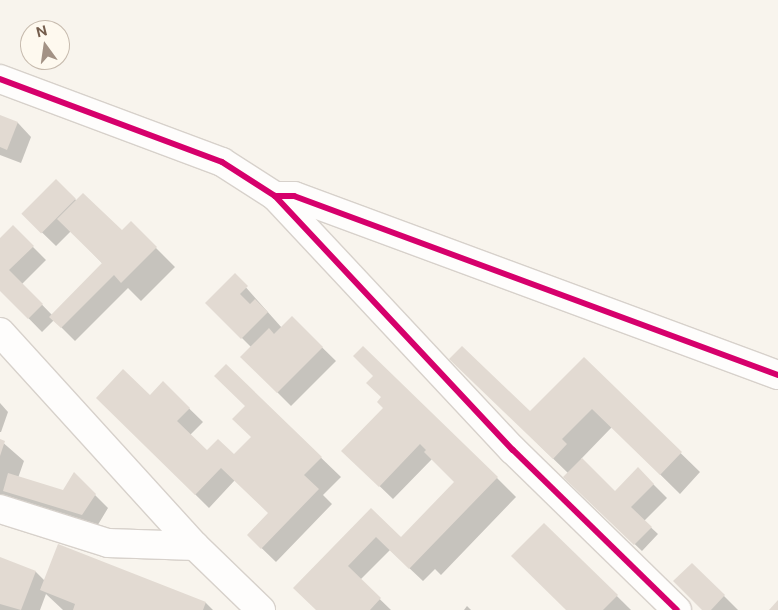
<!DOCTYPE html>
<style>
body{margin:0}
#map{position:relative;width:778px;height:610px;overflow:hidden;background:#f8f4ed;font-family:"Public Sans",sans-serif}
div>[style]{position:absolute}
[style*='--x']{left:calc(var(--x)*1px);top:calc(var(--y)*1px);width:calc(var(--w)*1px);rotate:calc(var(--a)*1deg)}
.shadow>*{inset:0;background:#0003}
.building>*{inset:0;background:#e2dad2;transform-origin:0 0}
.roads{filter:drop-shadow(1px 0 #d7d1cb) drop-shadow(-1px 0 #d7d1cb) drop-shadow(0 1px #d7d1cb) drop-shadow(0 -1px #d7d1cb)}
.minor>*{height:28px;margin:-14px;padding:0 14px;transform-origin:14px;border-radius:14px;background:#fefdfc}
.cycleway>*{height:6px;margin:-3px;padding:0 3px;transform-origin:3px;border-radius:3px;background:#d6006c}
span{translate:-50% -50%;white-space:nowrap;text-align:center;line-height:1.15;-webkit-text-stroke:4px #fef9ef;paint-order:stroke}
.north{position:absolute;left:20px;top:20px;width:50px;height:50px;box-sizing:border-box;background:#fef9ef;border:1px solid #c7bbae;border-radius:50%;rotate:346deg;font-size:14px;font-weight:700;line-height:20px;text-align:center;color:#755e4d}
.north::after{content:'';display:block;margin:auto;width:18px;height:22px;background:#a39285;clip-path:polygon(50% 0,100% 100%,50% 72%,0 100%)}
</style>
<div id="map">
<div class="shadow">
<div style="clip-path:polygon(0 116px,18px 123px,31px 137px,21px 163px,0 155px)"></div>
<div style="clip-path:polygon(56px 181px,77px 201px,122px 232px,131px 223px,175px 267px,141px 301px,128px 288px,75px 341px,54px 320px,42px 332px,0 289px,0 240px,13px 227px,46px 260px,22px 284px,52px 315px,103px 264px,71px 231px,56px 246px,23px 214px)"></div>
<div style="clip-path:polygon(235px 275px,282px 328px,292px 318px,336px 361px,291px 406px,242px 357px,252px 348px,207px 303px)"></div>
<div style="clip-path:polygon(584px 359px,700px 472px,680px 494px,612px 427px,581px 459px,615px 492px,638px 469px,667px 498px,644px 521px,658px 534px,642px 551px,564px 477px,568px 473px,538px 444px,530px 413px)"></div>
<div style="clip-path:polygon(163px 383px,203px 422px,190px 435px,207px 452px,234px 456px,252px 438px,258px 397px,341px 477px,323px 495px,332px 504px,276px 562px,248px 535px,269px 513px,235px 480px,209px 508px,98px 398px,150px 397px)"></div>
<div style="clip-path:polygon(0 403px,8px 412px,1px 432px,0 432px)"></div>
<div style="clip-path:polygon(385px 408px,497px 478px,516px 497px,441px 575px,435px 569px,423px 581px,390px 550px,360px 580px,391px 610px,317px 610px,371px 510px,401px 539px,456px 482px,432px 459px,393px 499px,343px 451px)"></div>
<div style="clip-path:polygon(0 440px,24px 461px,18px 478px,63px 492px,74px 474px,108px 508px,96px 528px,18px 504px,12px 498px,8px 510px,0 507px)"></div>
<div style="clip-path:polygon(544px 524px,631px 610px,567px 610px)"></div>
<div style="clip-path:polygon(0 558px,36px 572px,45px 581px,206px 603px,213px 610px,63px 610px,46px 594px,40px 610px,0 610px)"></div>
<div style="clip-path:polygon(692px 564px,738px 610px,704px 610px)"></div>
<div style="clip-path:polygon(467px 606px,471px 610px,464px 610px)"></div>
</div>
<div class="building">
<div style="clip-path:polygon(0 115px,18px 122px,7px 150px,0 147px)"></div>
<div style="left:56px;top:179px;width:28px;height:49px;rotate:45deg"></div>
<div style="clip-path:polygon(83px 193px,122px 230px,131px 221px,157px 247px,121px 283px,114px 275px,61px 328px,49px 317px,102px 263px,57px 219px)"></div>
<div style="clip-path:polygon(13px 225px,34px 246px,9px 270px,43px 304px,28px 319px,0 291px,0 238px)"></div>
<div style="clip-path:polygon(235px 273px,248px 286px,240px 294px,250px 304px,255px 299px,268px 312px,241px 339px,205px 303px)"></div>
<div style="clip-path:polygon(292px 316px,323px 347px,277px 393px,240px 357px,269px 328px,274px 334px)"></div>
<div style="clip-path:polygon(363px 346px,498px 477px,409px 569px,376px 537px,348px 566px,381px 598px,370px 610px,316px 610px,293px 588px,371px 508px,401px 537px,454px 482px,424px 452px,426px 450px,420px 444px,379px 487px,341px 451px,383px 408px,377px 402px,381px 397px,366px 383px,373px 376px,353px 356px)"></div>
<div style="clip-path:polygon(462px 346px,530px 411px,584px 357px,682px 452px,660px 475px,592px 409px,562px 439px,567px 444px,553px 459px,449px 359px)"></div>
<div style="clip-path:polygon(226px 364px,322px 457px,304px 475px,319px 489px,261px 549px,247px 535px,268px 513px,221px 468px,195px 495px,96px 398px,123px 369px,150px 395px,163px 381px,190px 408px,177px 421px,207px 450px,218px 439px,234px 454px,251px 437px,232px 419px,245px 406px,214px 376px)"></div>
<div style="clip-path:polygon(0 439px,5px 441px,0 456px)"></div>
<div style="clip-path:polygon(582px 458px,615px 491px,638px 467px,654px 484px,631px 507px,652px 527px,634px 545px,563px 477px)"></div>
<div style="clip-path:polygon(74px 472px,96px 494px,82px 515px,3px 491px,8px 473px,63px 490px)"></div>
<div style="clip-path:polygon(544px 523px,618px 595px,603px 610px,566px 610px,511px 556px)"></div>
<div style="clip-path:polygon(58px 544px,206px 602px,203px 610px,73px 610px,75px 604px,40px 590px)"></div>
<div style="clip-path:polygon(0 557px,36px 571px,21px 610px,0 604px)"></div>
<div style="clip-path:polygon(692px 563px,725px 595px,711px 610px,702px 610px,673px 581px)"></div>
<div style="clip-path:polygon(778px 600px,778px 610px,769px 610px)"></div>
</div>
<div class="roads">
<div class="minor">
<div style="--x:0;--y:79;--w:237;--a:20.5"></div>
<div style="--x:222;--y:162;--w:63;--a:32.7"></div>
<div style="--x:275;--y:196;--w:19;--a:0"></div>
<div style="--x:294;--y:196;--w:516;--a:20.3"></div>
<div style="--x:275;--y:196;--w:348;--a:46.9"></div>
<div style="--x:513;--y:450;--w:229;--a:44.3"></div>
<div style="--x:0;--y:332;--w:290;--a:47.7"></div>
<div style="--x:195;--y:546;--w:92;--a:44.1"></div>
<div style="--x:0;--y:509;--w:113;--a:17.5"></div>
<div style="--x:108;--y:543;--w:87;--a:2"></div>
</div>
</div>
<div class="cycleway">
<div style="--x:0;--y:79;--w:237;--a:20.5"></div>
<div style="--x:222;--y:162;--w:63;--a:32.7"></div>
<div style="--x:275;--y:196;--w:19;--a:0"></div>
<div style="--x:294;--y:196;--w:516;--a:20.3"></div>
<div style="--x:275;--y:196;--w:348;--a:46.9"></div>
<div style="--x:513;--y:450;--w:229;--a:44.3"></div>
</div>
<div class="north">N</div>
</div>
